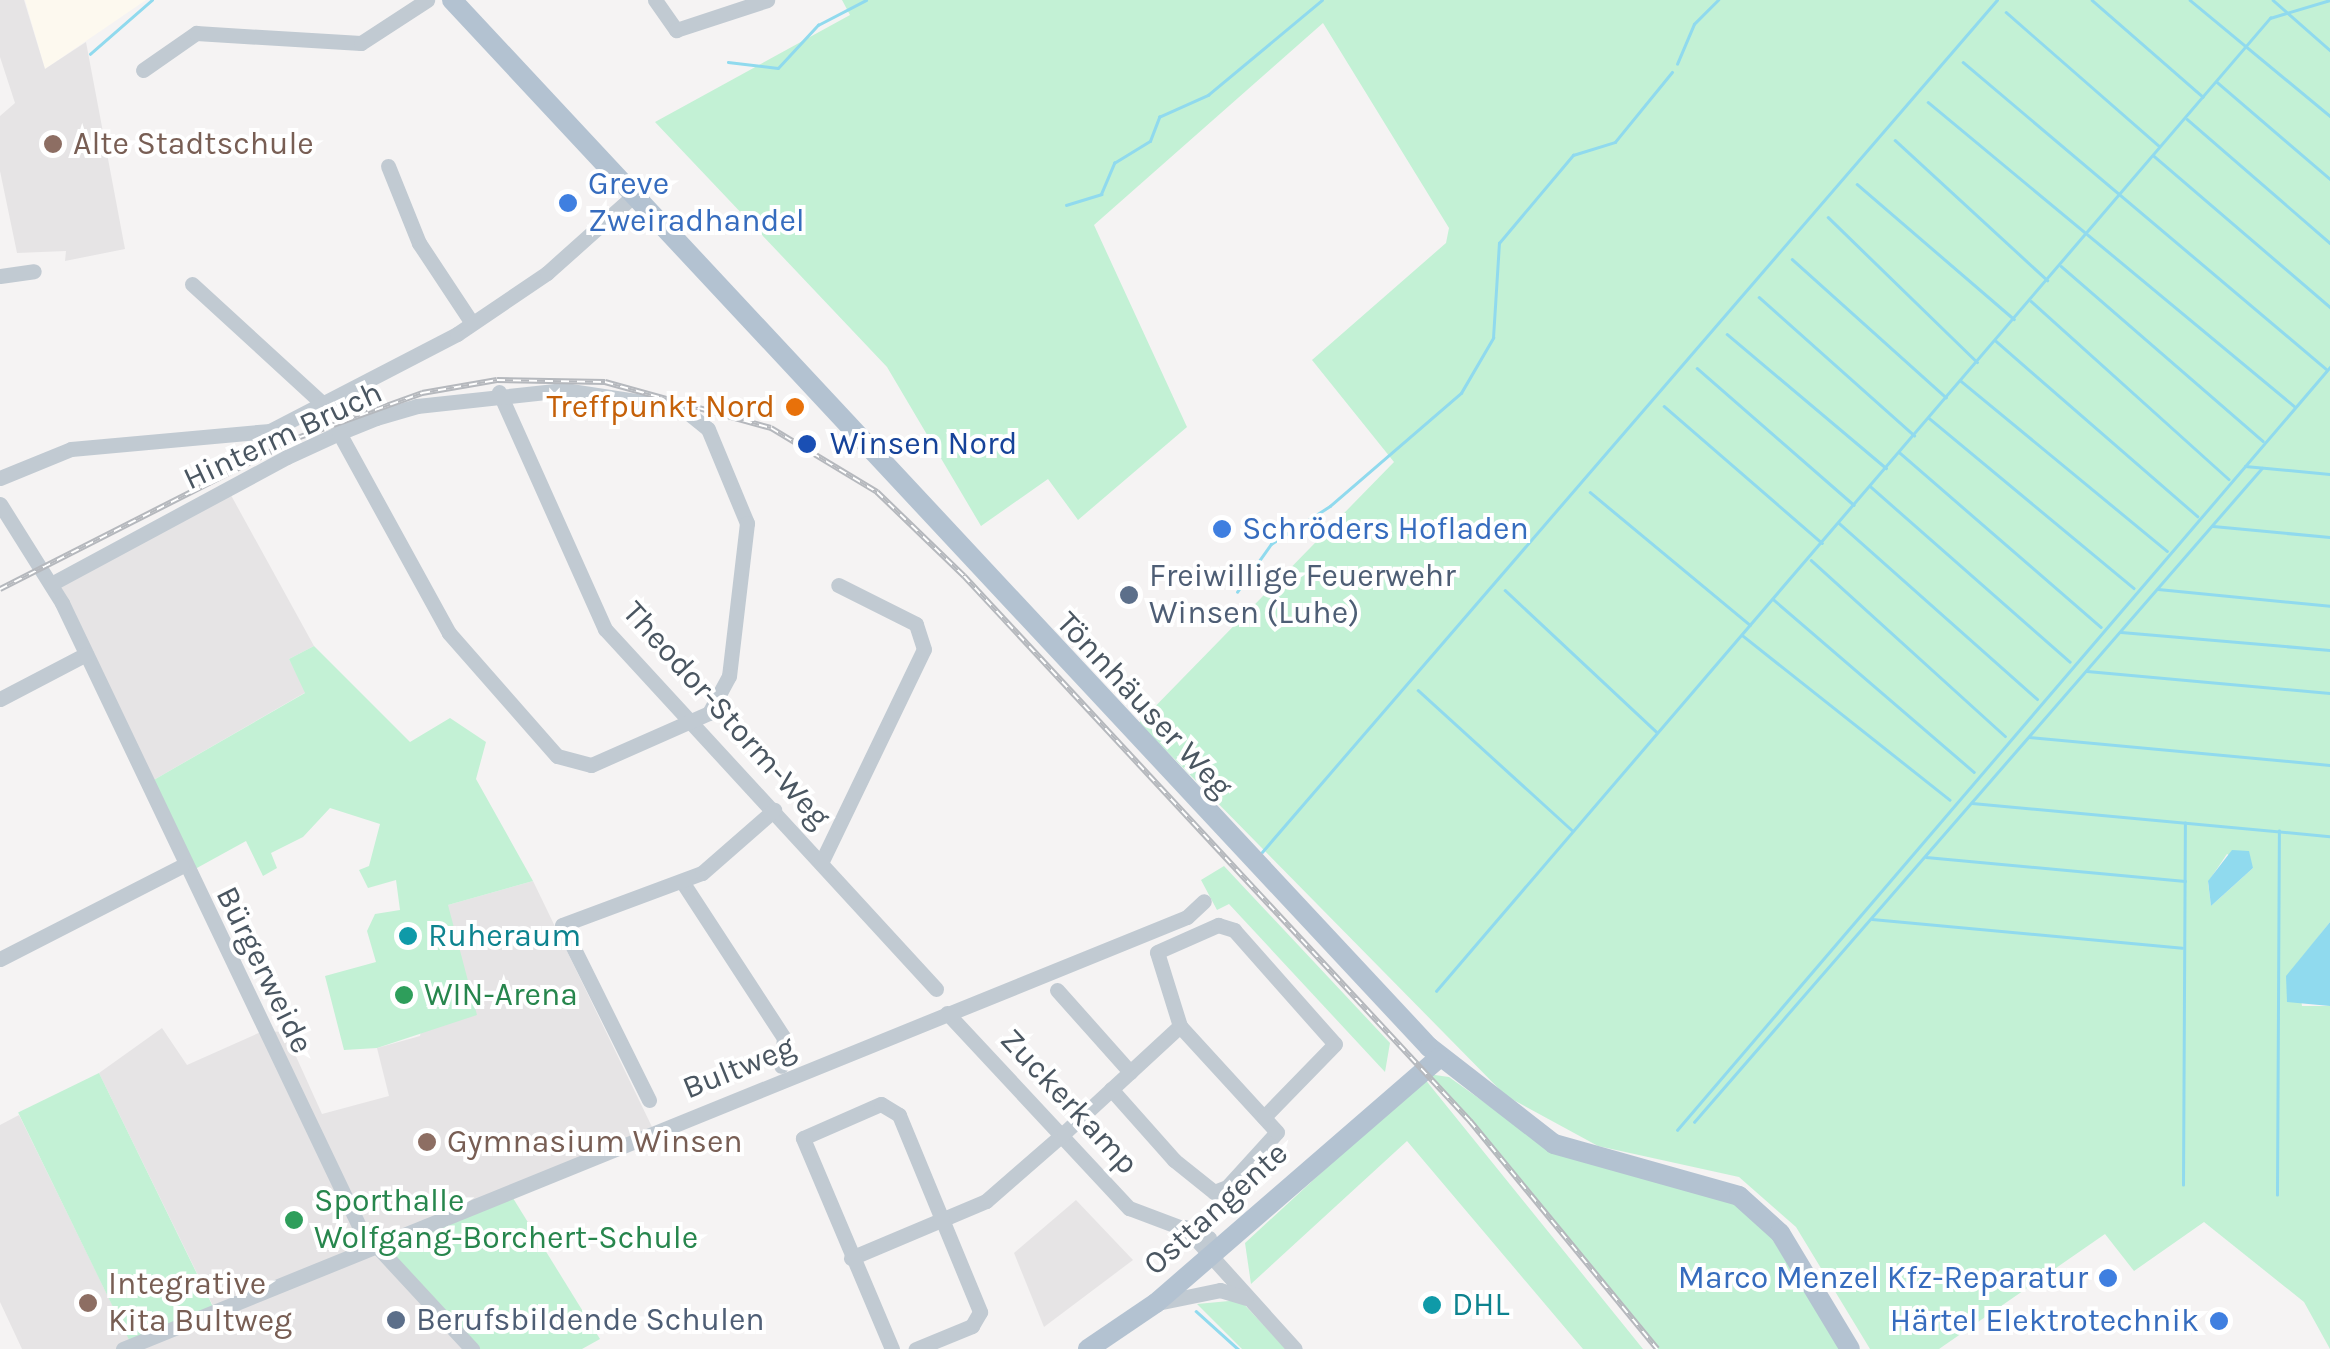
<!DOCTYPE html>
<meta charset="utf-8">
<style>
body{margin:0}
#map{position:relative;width:2330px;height:1349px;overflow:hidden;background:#f5f3f3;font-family:Karla,sans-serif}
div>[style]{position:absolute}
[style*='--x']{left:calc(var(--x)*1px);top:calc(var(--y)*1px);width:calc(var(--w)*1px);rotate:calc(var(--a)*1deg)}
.commercial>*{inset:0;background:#fdf9ef}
.education>*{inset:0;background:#e6e4e5}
.green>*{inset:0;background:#c3f1d5;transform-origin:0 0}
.water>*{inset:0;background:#90daee}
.stream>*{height:2.5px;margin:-1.25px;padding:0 1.25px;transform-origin:1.25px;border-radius:1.25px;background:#90daee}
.minor>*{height:15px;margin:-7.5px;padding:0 7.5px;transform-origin:7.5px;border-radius:7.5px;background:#c1cad2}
.major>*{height:20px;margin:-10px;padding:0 10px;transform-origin:10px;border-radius:10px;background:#b3c2d1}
.rail>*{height:6px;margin-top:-3px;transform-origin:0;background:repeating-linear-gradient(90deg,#fff 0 8px,#b5b8bd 0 16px);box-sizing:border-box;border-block:2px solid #b5b8bd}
.dots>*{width:28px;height:28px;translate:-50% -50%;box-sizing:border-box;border:5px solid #fff;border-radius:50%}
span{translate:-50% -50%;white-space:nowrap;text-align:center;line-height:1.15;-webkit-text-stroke:8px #fff;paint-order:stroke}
.education-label{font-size:32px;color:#785e54}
.left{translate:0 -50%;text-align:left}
.shop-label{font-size:32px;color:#366cbe}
.right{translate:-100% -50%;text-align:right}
.food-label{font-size:32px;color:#c56008}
.street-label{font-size:32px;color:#4a5661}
.transit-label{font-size:32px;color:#164399}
.service-label{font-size:32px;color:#4e5e75}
.culture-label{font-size:32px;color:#0d838f}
.leisure-label{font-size:32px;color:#27864d}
</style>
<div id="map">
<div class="commercial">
<div style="clip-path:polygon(25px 0,146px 0,45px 69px)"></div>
</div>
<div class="education">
<div style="clip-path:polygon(0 0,24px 0,45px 69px,86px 42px,125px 249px,65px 261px,66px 251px,17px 253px,0 171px,0 116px,15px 103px,0 57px)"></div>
<div style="clip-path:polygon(227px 488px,314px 646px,289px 659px,306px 692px,145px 785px,54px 578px)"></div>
<div style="clip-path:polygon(533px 881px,654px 1131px,371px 1245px,472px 1349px,22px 1349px,0 1302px,0 1125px,19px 1115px,132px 1345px,215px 1310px,99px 1073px,162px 1028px,187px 1065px,263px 1031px,285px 1032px,322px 1114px,389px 1096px,377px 1048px,420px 1036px,448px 905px)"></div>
<div style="clip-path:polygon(1076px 1200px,1133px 1260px,1044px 1327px,1014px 1253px)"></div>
</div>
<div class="green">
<div style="clip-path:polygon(evenodd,842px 0,2330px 0,2330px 922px,2296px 965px,2302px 1006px,2330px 1006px,2330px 1349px,2304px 1302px,2204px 1222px,2134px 1271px,2105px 1234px,1939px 1349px,1870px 1349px,1796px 1227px,1739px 1177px,1598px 1146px,1506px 1096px,1139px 723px,1394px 462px,1312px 360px,1446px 243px,1449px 228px,1323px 23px,1094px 225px,1187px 427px,1078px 520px,1048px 479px,981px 526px,887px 367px,655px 122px,850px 15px,842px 0,2227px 854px,2253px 868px,2211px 906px,2208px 882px,2227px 854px)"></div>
<div style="clip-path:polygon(314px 646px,410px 742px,450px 718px,486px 742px,476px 779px,533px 881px,448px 905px,477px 1015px,377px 1048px,344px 1050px,325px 976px,376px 962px,367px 931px,375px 914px,400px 910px,396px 880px,368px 888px,359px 870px,369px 866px,380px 824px,330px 808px,303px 837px,271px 853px,277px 868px,263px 876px,246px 841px,186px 874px,145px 785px,305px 693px,289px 659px)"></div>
<div style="clip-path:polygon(1224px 866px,1390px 1043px,1385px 1072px,1229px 904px,1217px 910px,1201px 880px)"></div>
<div style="left:99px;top:1073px;width:265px;height:90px;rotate:64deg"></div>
<div style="clip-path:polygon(1428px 1074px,1449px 1077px,1550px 1149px,1688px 1179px,1757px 1216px,1844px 1349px,1658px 1349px)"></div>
<div style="clip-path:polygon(1424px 1078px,1643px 1349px,1583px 1349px,1407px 1141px,1251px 1284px,1245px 1243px)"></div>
<div style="clip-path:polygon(508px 1190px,600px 1339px,582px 1349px,472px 1349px,371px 1245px)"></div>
<div style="clip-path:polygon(1240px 1300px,1286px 1349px,1242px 1349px,1197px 1304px)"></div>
</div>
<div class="water">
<div style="clip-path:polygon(2232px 850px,2249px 851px,2253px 868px,2211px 906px,2208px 881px)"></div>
<div style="clip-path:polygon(2330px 922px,2330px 1006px,2287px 1002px,2286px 976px)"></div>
</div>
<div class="stream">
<div style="--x:2092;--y:0;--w:147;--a:41.1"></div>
<div style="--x:2190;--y:0;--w:182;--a:39.6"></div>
<div style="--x:2273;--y:0;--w:76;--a:41.3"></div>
<div style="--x:2006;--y:12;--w:203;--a:41.2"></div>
<div style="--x:90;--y:54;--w:82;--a:-41.1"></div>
<div style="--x:728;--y:62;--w:50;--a:6.8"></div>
<div style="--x:778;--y:68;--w:59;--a:-47.1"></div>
<div style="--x:818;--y:25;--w:54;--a:-27.5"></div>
<div style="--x:1963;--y:62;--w:475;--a:40.2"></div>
<div style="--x:1677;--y:64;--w:43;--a:-67"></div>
<div style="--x:1694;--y:24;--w:34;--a:-45"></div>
<div style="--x:2217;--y:82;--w:149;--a:40.6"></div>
<div style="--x:1928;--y:102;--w:476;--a:39.7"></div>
<div style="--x:2187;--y:119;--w:189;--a:40.9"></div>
<div style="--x:1895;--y:140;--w:207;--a:42.6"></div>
<div style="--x:2154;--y:156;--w:232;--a:40.6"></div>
<div style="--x:1857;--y:184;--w:207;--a:40.7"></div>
<div style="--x:1066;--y:205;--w:37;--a:-17"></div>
<div style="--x:1101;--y:194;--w:34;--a:-67"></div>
<div style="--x:1114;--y:163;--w:42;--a:-31.4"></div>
<div style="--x:1150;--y:141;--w:26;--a:-69"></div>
<div style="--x:1159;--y:117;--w:54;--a:-24.2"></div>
<div style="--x:1208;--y:95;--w:148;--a:-39.8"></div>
<div style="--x:1828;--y:217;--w:208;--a:44.2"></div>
<div style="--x:1792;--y:259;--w:207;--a:41.9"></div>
<div style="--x:2061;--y:266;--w:267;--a:40.9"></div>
<div style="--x:1759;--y:297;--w:208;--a:41.7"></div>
<div style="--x:2031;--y:301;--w:266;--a:42"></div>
<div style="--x:1727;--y:334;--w:208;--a:40.1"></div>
<div style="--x:1996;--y:341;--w:267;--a:41"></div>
<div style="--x:1697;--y:368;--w:208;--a:41.1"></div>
<div style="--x:1961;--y:381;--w:267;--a:39.5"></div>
<div style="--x:1664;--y:406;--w:209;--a:40.9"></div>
<div style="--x:1929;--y:418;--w:266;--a:39.7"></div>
<div style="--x:1899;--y:452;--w:267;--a:40.9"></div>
<div style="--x:2245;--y:466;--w:85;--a:5.4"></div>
<div style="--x:1870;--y:486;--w:266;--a:41.3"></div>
<div style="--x:1590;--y:492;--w:208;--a:39.7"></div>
<div style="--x:1839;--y:523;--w:265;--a:41.6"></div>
<div style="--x:2213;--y:526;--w:118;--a:5.4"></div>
<div style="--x:1811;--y:560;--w:262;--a:42.2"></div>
<div style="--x:2158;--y:589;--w:173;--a:5.6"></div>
<div style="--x:1505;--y:590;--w:208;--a:43.1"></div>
<div style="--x:1237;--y:592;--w:59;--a:-54.7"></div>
<div style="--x:1271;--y:544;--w:70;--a:-32.8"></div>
<div style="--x:1330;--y:506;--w:173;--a:-40.8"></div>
<div style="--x:1461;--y:393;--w:64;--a:-59.8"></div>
<div style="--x:1493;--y:338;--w:95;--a:-86.4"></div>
<div style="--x:1499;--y:243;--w:115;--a:-49.9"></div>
<div style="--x:1573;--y:155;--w:44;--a:-17.2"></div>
<div style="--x:1615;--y:142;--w:90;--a:-50.8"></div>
<div style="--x:1773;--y:599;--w:265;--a:40.7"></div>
<div style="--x:2121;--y:632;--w:210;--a:4.9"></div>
<div style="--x:1742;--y:635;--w:265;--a:38.4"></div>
<div style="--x:2087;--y:671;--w:244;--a:5.2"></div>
<div style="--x:1418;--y:690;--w:208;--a:42.3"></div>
<div style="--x:2029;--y:737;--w:302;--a:5.3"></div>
<div style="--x:1972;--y:803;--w:360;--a:5.3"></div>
<div style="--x:1262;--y:852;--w:1125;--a:-49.22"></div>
<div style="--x:1926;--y:857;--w:260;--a:5.3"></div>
<div style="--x:1872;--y:919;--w:311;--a:5.3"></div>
<div style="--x:1436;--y:991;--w:1282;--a:-49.4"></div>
<div style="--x:2270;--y:18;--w:63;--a:-16.7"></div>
<div style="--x:1694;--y:1122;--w:866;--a:-49.03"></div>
<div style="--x:1677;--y:1130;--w:1004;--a:-49.44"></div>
<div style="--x:2183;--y:1185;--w:362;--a:-89.7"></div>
<div style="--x:2277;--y:1195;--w:364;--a:-89.7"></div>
<div style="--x:1196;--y:1311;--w:57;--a:42.1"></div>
</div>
<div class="minor">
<div style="--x:655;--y:0;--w:37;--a:55"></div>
<div style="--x:676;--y:30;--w:96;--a:-18.2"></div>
<div style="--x:143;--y:70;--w:65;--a:-34.9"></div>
<div style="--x:196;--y:33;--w:165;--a:3.5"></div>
<div style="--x:361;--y:43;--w:79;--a:-33.1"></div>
<div style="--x:388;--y:166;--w:83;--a:68.1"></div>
<div style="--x:419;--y:243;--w:96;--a:56.5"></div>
<div style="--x:0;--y:276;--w:34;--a:-8"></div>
<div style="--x:192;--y:284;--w:180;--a:42.5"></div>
<div style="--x:499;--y:392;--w:260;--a:65.9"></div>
<div style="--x:605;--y:629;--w:489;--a:47.4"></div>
<div style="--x:0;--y:478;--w:77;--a:-22.2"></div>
<div style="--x:71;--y:449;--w:200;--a:-5.2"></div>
<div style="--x:270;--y:431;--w:211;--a:-27.4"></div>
<div style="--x:457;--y:334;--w:109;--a:-34.1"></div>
<div style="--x:547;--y:273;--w:114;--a:-41.8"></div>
<div style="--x:0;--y:504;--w:117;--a:57.9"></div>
<div style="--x:62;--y:603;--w:692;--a:64.51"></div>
<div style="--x:360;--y:1228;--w:165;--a:47.2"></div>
<div style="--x:51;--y:584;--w:268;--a:-28.3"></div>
<div style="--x:287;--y:457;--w:57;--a:-24.8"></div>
<div style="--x:339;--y:433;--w:40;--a:-22"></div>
<div style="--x:376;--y:418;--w:43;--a:-16.3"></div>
<div style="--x:417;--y:406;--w:148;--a:-6.2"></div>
<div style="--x:564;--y:390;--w:119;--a:8.7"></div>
<div style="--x:682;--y:408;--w:33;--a:39"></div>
<div style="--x:708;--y:429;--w:102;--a:67.5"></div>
<div style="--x:747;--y:523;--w:154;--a:96.7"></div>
<div style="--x:729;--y:676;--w:42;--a:118.4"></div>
<div style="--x:709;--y:713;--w:129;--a:156.2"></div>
<div style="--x:591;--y:765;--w:35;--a:-165"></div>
<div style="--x:557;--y:756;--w:164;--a:-131.3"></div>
<div style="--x:449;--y:633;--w:228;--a:-118.8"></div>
<div style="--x:0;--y:699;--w:97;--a:-27.6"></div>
<div style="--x:821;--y:863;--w:237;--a:-64.3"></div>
<div style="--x:924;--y:649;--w:26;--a:-108"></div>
<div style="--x:916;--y:624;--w:87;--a:-153.4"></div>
<div style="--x:683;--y:883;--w:185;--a:56.9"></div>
<div style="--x:784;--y:1038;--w:28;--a:96"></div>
<div style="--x:0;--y:959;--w:204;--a:-27.1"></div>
<div style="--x:1057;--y:990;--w:110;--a:48.3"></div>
<div style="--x:947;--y:1013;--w:267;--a:47"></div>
<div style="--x:1129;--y:1208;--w:85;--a:20.6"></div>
<div style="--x:1209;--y:1238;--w:17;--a:83"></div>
<div style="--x:1111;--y:1089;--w:95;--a:48.4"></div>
<div style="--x:1174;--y:1160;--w:51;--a:38.7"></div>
<div style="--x:1214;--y:1192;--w:14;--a:-21"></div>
<div style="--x:1227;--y:1187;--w:74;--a:-47.7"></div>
<div style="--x:1277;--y:1132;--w:144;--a:-132.5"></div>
<div style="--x:649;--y:1100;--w:195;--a:-116.4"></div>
<div style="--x:562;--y:925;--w:149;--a:-20.4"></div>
<div style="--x:702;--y:873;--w:96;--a:-41.2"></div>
<div style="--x:1185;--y:1227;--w:164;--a:48"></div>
<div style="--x:851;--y:1258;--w:147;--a:-22.9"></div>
<div style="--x:986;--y:1201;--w:103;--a:-41.1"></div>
<div style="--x:1064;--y:1133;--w:158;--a:-42.7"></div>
<div style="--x:1180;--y:1026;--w:77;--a:-107.3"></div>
<div style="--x:1157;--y:952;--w:67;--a:-23.9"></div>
<div style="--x:1218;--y:925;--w:17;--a:17"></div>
<div style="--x:1234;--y:930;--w:152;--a:48.5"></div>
<div style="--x:1335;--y:1044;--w:102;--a:134.2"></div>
<div style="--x:1162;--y:1302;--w:59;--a:-11.7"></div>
<div style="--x:1220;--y:1290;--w:27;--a:17"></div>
<div style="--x:123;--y:1349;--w:1148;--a:-22.1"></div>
<div style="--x:1187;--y:917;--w:23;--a:-43"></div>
<div style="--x:892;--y:1349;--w:229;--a:-112.9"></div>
<div style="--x:803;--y:1138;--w:85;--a:-23.6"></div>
<div style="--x:881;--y:1104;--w:21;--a:31"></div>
<div style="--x:899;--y:1115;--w:213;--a:67.6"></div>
<div style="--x:980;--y:1312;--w:16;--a:120"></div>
<div style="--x:972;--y:1326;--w:61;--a:157.7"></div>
</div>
<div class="major">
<div style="--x:452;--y:0;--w:1432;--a:46.98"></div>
<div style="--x:1429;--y:1047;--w:158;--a:37.8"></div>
<div style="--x:1554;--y:1144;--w:192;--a:15.7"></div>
<div style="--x:1739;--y:1196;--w:55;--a:42.1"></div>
<div style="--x:1780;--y:1233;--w:135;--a:58.9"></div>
<div style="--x:1088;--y:1349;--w:82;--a:-34.1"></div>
<div style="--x:1156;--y:1303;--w:374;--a:-40.9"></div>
</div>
<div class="rail">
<div style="--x:0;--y:589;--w:336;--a:-26.9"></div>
<div style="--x:300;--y:437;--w:130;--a:-19.8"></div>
<div style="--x:422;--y:393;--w:76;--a:-9.8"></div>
<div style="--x:497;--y:380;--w:108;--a:1.1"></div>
<div style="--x:605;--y:382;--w:172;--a:15.5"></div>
<div style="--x:771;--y:428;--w:124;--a:31.1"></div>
<div style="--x:877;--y:492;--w:121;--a:44"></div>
<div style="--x:964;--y:576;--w:744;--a:47.13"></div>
<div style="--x:1470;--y:1121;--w:295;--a:50.6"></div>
</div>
<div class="dots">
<div style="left:53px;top:144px;background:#8d6e63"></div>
<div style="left:568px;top:203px;background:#3f7fe0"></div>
<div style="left:795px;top:407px;background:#e8710a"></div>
<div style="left:807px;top:444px;background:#1a4fb4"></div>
<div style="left:1222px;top:529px;background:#3f7fe0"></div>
<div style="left:1129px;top:595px;background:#5c6f8a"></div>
<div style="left:408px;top:936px;background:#0f9aa8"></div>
<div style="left:404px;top:995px;background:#2e9e5b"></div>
<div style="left:427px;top:1142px;background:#8d6e63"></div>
<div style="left:294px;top:1220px;background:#2e9e5b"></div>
<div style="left:2108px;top:1278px;background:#3f7fe0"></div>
<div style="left:88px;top:1303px;background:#8d6e63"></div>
<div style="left:1432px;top:1305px;background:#0f9aa8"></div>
<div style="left:396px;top:1320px;background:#5c6f8a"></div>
<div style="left:2219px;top:1321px;background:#3f7fe0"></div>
</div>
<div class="education-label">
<span class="left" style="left:73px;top:144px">Alte Stadtschule</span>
<span class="left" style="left:447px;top:1142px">Gymnasium Winsen</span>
<span class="left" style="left:108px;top:1303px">Integrative<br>Kita Bultweg</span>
</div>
<div class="shop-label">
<span class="left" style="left:588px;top:203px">Greve<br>Zweiradhandel</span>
<span class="left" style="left:1242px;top:529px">Schröders Hofladen</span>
<span class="right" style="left:2088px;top:1278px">Marco Menzel Kfz-Reparatur</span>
<span class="right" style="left:2199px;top:1321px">Härtel Elektrotechnik</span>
</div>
<div class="food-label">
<span class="right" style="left:775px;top:407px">Treffpunkt Nord</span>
</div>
<div class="street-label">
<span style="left:283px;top:436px;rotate:-25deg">Hinterm Bruch</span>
<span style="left:1144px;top:705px;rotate:47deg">Tönnhäuser Weg</span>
<span style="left:726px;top:715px;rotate:48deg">Theodor-Storm-Weg</span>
<span style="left:264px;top:970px;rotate:64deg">Bürgerweide</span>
<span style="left:739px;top:1068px;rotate:-22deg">Bultweg</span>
<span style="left:1069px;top:1102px;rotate:47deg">Zuckerkamp</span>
<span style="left:1216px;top:1209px;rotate:-42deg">Osttangente</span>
</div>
<div class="transit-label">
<span class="left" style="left:830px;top:444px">Winsen Nord</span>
</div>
<div class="service-label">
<span class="left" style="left:1149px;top:595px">Freiwillige Feuerwehr<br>Winsen (Luhe)</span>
<span class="left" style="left:416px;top:1320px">Berufsbildende Schulen</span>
</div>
<div class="culture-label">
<span class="left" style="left:428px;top:936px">Ruheraum</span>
<span class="left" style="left:1452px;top:1305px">DHL</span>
</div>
<div class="leisure-label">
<span class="left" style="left:424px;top:995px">WIN-Arena</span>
<span class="left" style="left:314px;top:1220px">Sporthalle<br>Wolfgang-Borchert-Schule</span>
</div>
</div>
